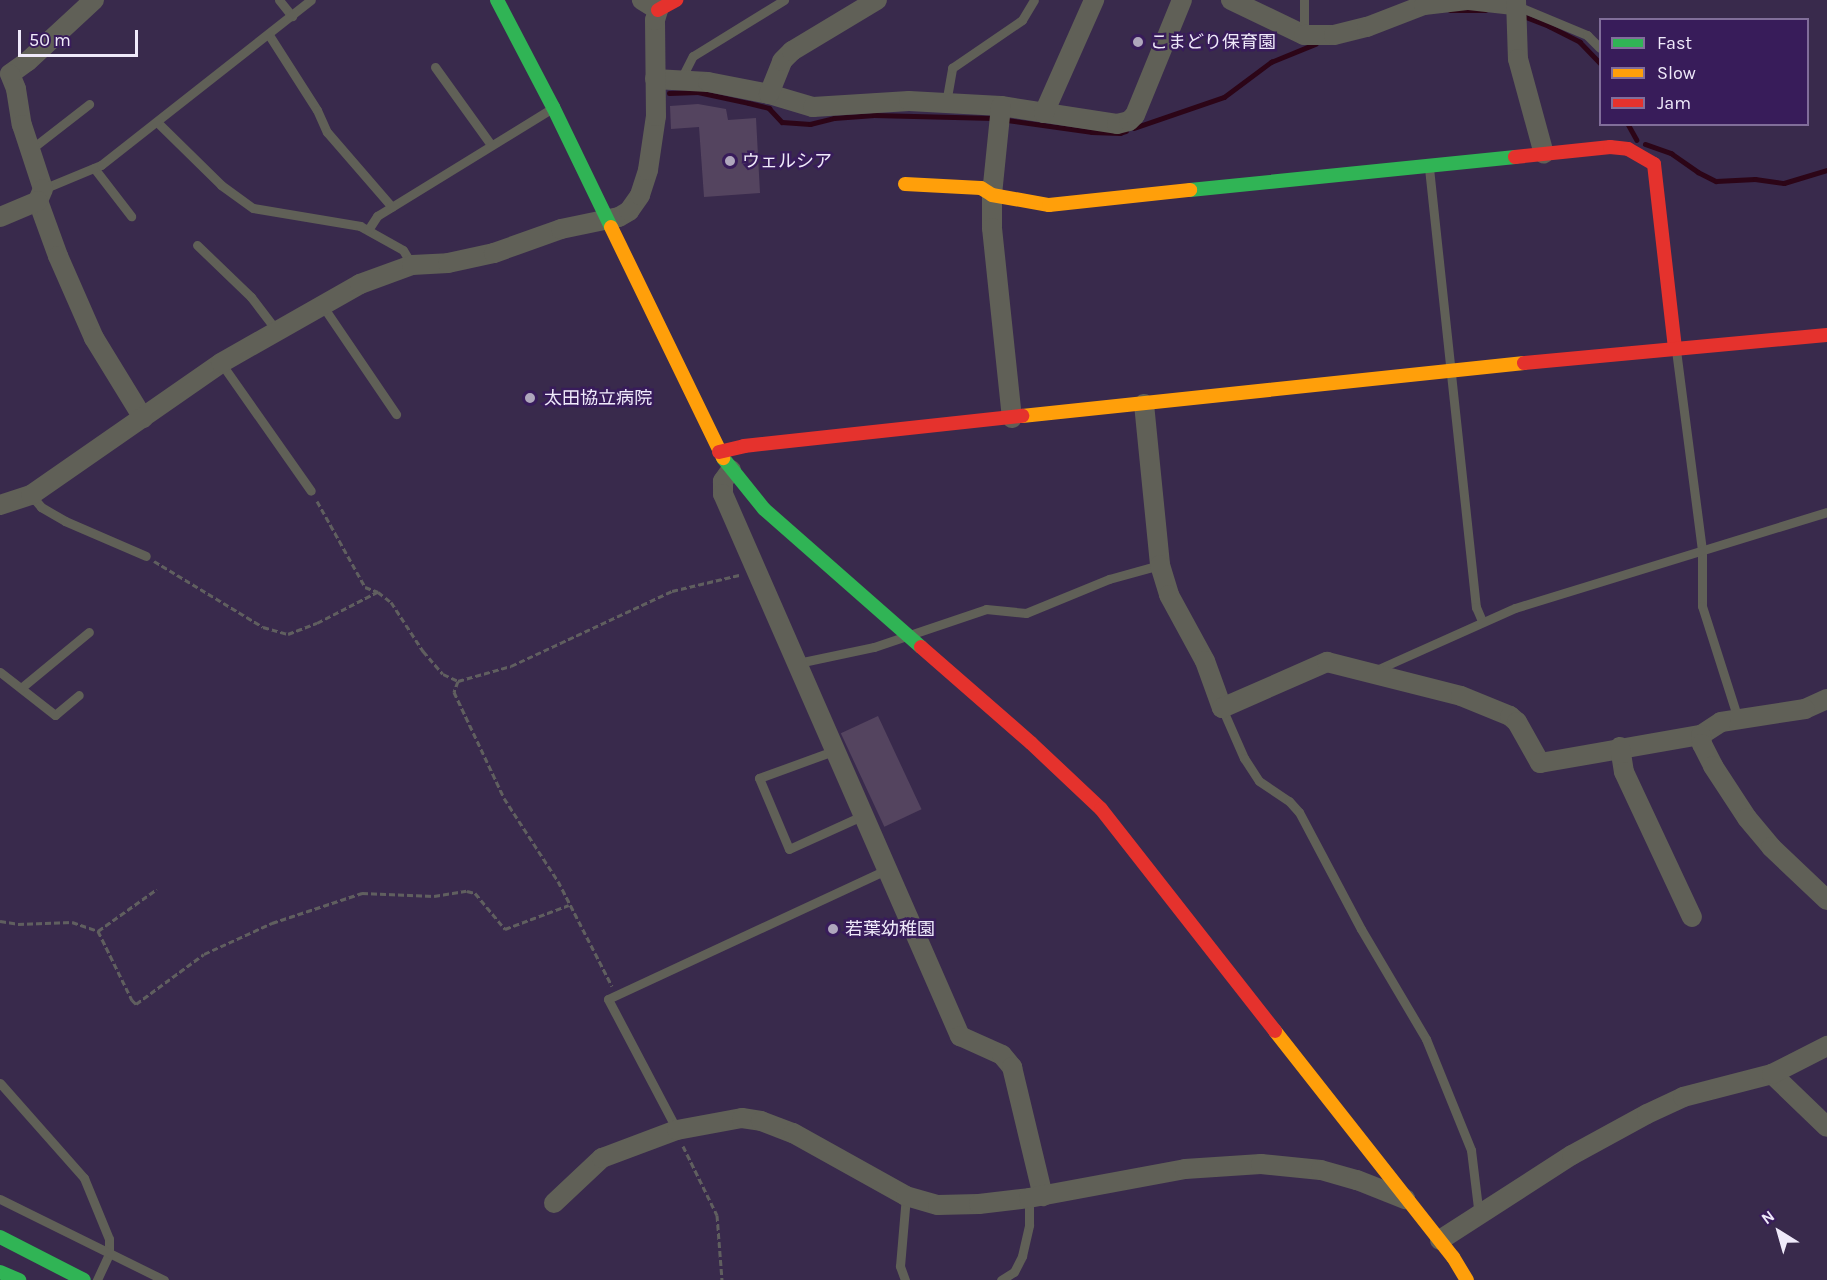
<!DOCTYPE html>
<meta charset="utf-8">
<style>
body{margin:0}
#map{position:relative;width:1827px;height:1280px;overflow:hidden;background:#392a4c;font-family:Karla,"Noto Sans JP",sans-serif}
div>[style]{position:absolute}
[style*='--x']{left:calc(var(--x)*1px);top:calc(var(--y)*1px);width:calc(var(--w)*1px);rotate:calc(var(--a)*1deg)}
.stream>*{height:4.5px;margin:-2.25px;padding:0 2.25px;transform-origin:2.25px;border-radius:2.25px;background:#2c0517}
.building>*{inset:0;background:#54445f;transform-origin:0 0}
.path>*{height:3px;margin-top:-1.5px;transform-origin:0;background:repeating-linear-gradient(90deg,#605f5f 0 6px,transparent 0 9px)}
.lane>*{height:9px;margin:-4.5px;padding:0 4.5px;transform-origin:4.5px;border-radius:4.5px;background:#606057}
.street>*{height:20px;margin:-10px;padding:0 10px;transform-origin:10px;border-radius:10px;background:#606057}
.fast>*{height:14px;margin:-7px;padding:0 7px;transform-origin:7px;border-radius:7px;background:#30b455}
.slow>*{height:14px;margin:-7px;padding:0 7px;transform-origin:7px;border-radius:7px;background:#ff9f0a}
.jam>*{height:14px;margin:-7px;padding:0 7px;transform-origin:7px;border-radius:7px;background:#e5322d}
.dots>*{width:16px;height:16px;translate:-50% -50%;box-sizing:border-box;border:3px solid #381c5a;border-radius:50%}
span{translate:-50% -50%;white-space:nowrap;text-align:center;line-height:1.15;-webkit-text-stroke:5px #381c5a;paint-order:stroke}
.poi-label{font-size:18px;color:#efeafa}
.left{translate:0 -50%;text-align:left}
.legend{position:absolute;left:1599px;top:18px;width:210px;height:108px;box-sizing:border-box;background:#381c5a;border:2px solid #816e9a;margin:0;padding:8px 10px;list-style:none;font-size:18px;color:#efeafa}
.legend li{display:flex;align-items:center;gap:12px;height:30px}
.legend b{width:30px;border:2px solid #816e9a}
.north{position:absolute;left:1749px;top:1202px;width:60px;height:60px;-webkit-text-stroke:4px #381c5a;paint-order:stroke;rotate:323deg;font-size:16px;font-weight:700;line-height:24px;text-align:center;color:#efeafa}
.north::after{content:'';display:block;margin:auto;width:21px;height:27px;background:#efeafa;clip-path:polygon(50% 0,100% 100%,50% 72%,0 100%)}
.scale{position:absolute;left:18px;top:30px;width:120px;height:27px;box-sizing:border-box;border:3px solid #efeafa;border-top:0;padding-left:8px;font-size:18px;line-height:21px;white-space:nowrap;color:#efeafa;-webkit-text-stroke:4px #381c5a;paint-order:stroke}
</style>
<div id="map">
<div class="stream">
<div style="--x:1450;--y:11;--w:36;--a:0"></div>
<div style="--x:1526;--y:17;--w:25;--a:21"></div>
<div style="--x:1549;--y:26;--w:35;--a:27"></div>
<div style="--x:1580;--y:42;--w:29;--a:46"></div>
<div style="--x:669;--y:93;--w:29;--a:-2"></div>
<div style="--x:698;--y:92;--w:52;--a:12.2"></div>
<div style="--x:749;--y:103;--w:21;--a:14"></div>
<div style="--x:769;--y:108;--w:19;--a:47"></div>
<div style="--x:782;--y:122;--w:28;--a:4"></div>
<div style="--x:810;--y:124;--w:25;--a:-14"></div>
<div style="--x:834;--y:118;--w:40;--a:-4.3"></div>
<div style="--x:874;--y:115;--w:120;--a:1.4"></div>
<div style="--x:1007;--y:120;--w:86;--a:8"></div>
<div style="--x:1092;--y:132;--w:28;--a:2"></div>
<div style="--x:1120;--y:133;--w:6;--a:-18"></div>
<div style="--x:1628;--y:124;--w:18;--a:61"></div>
<div style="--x:1134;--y:128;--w:95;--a:-19"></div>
<div style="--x:1224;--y:97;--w:59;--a:-36.7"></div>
<div style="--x:1271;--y:62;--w:48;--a:-22.2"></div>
<div style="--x:1645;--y:144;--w:28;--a:19"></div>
<div style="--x:1671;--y:153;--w:33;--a:35"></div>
<div style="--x:1698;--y:172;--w:20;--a:27"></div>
<div style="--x:1716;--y:181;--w:39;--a:-3"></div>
<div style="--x:1755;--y:179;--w:29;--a:8"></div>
<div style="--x:1784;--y:183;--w:45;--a:-16.8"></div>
</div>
<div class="building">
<div style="clip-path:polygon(698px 104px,726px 109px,728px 120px,756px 118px,760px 193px,704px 197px,699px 127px,671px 129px,670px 106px)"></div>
<div style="left:878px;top:716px;width:103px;height:41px;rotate:65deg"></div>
</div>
<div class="path">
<div style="--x:317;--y:501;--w:98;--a:60.8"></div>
<div style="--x:365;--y:587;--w:14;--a:21"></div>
<div style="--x:378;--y:592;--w:16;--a:38"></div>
<div style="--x:391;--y:602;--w:59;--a:56.9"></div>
<div style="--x:423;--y:651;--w:30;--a:49"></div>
<div style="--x:443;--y:674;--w:17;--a:25"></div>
<div style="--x:458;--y:681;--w:55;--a:-15.8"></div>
<div style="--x:511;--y:666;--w:178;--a:-25"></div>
<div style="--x:672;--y:591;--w:69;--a:-13.4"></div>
<div style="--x:154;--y:561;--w:127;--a:31.2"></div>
<div style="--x:263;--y:627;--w:26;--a:16"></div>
<div style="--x:288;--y:634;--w:31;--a:-21"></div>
<div style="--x:317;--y:623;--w:68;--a:-27.3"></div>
<div style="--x:458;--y:681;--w:12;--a:110"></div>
<div style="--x:454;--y:692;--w:117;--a:64.7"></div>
<div style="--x:504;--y:798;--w:99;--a:57"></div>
<div style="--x:558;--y:881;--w:118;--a:62.8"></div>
<div style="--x:0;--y:921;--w:18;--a:9"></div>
<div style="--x:18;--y:924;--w:54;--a:-2.1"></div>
<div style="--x:72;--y:922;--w:28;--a:19"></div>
<div style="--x:98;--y:931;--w:77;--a:63.8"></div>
<div style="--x:132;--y:1000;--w:6;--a:45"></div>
<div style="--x:136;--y:1004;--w:84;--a:-36.3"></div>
<div style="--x:204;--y:954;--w:75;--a:-24.5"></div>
<div style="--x:272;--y:923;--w:95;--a:-18.4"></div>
<div style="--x:362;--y:893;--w:72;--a:2.4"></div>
<div style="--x:434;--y:896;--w:33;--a:-9"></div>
<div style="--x:467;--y:891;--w:8;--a:14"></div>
<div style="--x:475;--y:893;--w:47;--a:50.2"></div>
<div style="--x:505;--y:929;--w:68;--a:-20.6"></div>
<div style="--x:98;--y:931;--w:72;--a:-35.4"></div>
<div style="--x:683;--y:1146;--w:77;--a:63.8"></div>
<div style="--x:717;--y:1215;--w:65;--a:85.6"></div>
</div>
<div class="lane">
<div style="--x:279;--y:0;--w:21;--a:51"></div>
<div style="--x:1304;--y:0;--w:35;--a:90"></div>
<div style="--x:1517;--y:6;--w:76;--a:22.5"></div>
<div style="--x:1587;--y:35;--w:18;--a:45"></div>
<div style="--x:269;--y:35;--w:89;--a:57.4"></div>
<div style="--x:317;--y:110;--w:24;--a:66"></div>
<div style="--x:327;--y:132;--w:99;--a:49.1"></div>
<div style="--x:435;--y:67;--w:96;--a:54.3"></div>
<div style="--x:680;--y:81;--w:28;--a:-63"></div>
<div style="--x:693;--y:56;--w:107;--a:-31.6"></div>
<div style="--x:946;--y:103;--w:36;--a:-80"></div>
<div style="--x:952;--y:68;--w:85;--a:-34.4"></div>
<div style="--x:1022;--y:20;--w:23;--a:-59"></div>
<div style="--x:157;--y:122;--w:90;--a:44.5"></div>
<div style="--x:221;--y:185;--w:39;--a:36"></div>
<div style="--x:253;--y:208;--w:109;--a:9.5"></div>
<div style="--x:360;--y:226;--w:49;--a:29.2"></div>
<div style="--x:403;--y:250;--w:17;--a:59"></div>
<div style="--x:30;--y:150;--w:75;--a:-37.9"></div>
<div style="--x:94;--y:168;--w:61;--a:52.4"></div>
<div style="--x:1429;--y:168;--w:442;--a:83.9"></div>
<div style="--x:1476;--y:607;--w:15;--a:67"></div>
<div style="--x:43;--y:189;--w:63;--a:-22.5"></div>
<div style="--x:101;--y:165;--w:267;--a:-38.2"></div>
<div style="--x:368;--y:230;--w:17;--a:-57"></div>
<div style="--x:377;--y:216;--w:204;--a:-31.6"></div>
<div style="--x:197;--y:245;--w:75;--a:43.9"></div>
<div style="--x:251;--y:297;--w:43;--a:52.6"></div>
<div style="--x:322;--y:305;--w:132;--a:55.8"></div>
<div style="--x:1676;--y:350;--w:201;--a:82.6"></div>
<div style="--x:1702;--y:549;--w:57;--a:90"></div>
<div style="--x:1702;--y:606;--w:119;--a:72.3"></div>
<div style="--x:221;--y:363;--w:156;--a:54.9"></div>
<div style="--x:31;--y:495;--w:16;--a:50"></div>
<div style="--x:41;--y:507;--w:28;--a:30"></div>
<div style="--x:65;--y:521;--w:88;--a:23.4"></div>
<div style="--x:798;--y:663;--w:78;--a:-11.9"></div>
<div style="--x:874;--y:647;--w:118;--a:-18.7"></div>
<div style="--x:986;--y:609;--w:40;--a:5.7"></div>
<div style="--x:1026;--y:613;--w:90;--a:-22.3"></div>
<div style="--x:1109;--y:579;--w:53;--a:-15.4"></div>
<div style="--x:1374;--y:671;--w:154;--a:-24.1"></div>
<div style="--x:1515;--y:608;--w:326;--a:-17.1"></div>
<div style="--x:0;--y:672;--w:70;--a:38"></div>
<div style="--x:55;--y:715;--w:31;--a:-40"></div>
<div style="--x:21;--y:688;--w:88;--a:-39.5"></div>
<div style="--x:1222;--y:708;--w:55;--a:66.3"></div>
<div style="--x:1244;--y:758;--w:27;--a:57"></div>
<div style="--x:1259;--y:781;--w:36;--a:34"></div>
<div style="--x:1289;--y:801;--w:15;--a:48"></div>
<div style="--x:1299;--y:812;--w:132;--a:62.1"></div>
<div style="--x:1361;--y:929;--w:128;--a:59.4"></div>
<div style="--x:1426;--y:1039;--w:120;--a:67.9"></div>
<div style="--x:1471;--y:1150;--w:66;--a:83.1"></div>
<div style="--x:836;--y:750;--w:82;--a:160"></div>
<div style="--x:759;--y:778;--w:77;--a:67.1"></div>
<div style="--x:789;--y:849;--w:82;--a:-24.4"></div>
<div style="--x:0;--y:1083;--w:127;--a:48.5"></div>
<div style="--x:84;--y:1178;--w:66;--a:67.7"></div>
<div style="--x:109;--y:1239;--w:15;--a:90"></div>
<div style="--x:109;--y:1254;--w:29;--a:115"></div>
<div style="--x:677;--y:1130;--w:148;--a:-117.8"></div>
<div style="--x:608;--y:999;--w:309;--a:-24.9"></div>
<div style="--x:0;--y:1199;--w:183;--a:26.3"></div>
<div style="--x:905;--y:1280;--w:15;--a:-110"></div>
<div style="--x:900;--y:1266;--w:70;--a:-85.1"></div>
<div style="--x:1001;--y:1280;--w:15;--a:-32"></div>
<div style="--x:1014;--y:1272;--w:18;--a:-63"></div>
<div style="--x:1022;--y:1256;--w:32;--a:-77"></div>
<div style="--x:1029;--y:1225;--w:27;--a:-90"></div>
</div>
<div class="street">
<div style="--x:94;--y:0;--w:90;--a:137.3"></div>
<div style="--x:28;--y:61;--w:22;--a:144"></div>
<div style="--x:10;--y:74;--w:16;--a:68"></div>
<div style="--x:16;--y:89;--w:36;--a:81"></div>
<div style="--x:22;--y:125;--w:67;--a:71.8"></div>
<div style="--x:43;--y:189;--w:13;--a:113"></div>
<div style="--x:38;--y:201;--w:59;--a:70"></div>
<div style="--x:58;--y:256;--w:90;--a:66.3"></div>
<div style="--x:94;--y:338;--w:94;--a:58.5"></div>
<div style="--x:1231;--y:0;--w:81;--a:25.6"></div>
<div style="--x:1304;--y:35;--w:30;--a:0"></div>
<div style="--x:1334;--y:35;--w:34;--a:-14"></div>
<div style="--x:1367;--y:27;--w:61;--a:-21.1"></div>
<div style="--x:1424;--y:5;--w:43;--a:-6.6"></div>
<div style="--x:1469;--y:0;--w:45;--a:6.3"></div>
<div style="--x:1516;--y:0;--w:59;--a:88.1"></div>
<div style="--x:1518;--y:59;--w:98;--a:74.7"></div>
<div style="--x:655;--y:79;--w:53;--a:3.2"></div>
<div style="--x:708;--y:82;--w:62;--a:11.1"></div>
<div style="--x:769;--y:94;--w:46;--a:16.5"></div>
<div style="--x:813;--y:107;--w:96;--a:-3.6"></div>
<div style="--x:909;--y:101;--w:92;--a:3.1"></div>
<div style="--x:1001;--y:106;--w:117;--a:8.8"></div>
<div style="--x:1117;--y:124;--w:12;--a:-14"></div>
<div style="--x:1129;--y:121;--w:8;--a:-45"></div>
<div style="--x:1135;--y:115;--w:124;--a:-67.8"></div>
<div style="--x:769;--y:94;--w:35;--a:-68"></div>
<div style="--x:782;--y:61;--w:14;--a:-45"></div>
<div style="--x:792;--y:51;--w:99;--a:-31"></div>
<div style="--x:1001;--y:106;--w:89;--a:95.8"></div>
<div style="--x:992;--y:195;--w:33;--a:90"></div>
<div style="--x:992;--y:228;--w:191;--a:84"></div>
<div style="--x:1044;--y:113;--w:124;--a:-66.1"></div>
<div style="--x:0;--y:217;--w:41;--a:-22.8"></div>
<div style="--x:1144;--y:404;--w:162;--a:84.3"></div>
<div style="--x:1160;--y:565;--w:31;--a:73"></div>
<div style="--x:1169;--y:595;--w:75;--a:61.4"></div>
<div style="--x:1205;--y:661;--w:50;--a:70.1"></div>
<div style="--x:1222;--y:708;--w:115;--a:-23.7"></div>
<div style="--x:1327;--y:662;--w:138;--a:14.2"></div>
<div style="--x:1461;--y:696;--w:53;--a:22.2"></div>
<div style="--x:1510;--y:716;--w:9;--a:41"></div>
<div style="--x:1517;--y:722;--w:47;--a:60.7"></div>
<div style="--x:1540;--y:763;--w:163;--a:-9.9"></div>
<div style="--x:731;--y:470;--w:14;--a:126"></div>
<div style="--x:723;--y:481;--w:13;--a:90"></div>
<div style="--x:723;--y:494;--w:592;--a:66.38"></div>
<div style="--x:960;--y:1036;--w:46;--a:24.3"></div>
<div style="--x:1002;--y:1055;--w:16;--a:50"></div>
<div style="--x:1012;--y:1067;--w:133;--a:76.5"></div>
<div style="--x:0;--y:505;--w:33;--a:-18"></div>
<div style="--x:31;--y:495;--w:231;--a:-34.8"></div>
<div style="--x:221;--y:363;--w:160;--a:-29.6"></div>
<div style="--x:360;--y:284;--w:55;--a:-20.1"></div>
<div style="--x:412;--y:265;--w:36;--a:-3"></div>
<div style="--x:448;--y:263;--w:47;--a:-12.3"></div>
<div style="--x:494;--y:253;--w:71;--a:-19.7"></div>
<div style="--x:561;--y:229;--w:59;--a:-11.7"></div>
<div style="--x:619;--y:217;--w:12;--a:-31"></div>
<div style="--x:629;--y:211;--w:19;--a:-55"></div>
<div style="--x:640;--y:195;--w:26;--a:-72"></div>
<div style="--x:648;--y:170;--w:55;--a:-81.6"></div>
<div style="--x:656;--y:116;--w:96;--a:-90.6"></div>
<div style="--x:655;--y:20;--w:10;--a:-73"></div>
<div style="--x:658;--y:10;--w:19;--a:-148"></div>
<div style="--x:1827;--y:699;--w:24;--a:156"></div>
<div style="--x:1805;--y:709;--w:85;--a:171.2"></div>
<div style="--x:1721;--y:722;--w:24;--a:147"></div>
<div style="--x:1701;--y:735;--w:9;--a:84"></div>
<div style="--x:1702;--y:744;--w:25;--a:63"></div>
<div style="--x:1713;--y:766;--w:62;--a:56.8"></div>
<div style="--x:1747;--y:818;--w:38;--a:50"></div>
<div style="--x:1771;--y:847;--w:77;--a:43.4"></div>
<div style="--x:1620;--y:747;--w:25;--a:81"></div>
<div style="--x:1624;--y:772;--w:160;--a:64.9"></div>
<div style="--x:1772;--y:1074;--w:76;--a:43.9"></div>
<div style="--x:554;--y:1203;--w:66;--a:-43.2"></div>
<div style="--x:602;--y:1158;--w:80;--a:-20.5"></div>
<div style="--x:677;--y:1130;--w:66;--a:-10.5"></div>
<div style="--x:742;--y:1118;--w:19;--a:9"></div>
<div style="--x:761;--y:1121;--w:34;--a:21"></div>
<div style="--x:793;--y:1133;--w:129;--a:29.1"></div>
<div style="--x:906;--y:1196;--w:33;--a:16"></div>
<div style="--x:938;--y:1205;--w:41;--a:-1.4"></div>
<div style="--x:979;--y:1204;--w:50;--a:-6.8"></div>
<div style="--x:1029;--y:1198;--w:159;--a:-10.5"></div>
<div style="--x:1185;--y:1169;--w:76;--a:-3.8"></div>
<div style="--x:1261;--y:1164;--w:60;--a:5.7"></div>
<div style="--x:1321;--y:1170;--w:37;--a:16"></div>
<div style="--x:1357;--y:1180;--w:52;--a:21.6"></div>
<div style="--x:1440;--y:1240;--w:157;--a:-32.8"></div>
<div style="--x:1572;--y:1155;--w:85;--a:-28.7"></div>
<div style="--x:1647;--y:1114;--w:40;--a:-25"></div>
<div style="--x:1683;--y:1097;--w:92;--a:-14.5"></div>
<div style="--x:1772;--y:1074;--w:62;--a:-27"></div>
</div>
<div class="fast">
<div style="--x:497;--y:0;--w:121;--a:62.4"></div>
<div style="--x:553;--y:107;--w:133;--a:64.2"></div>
<div style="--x:1190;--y:190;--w:327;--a:-5.8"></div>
<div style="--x:723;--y:458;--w:65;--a:51.2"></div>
<div style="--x:764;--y:509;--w:209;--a:41.3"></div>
<div style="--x:0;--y:1237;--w:94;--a:27.1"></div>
<div style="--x:0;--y:1272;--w:21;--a:23"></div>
</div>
<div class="slow">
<div style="--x:905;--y:184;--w:76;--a:3"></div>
<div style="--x:981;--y:188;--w:13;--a:32"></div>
<div style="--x:992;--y:195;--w:58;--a:10"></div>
<div style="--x:1049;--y:205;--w:142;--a:-6.1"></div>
<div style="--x:611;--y:227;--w:257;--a:64.1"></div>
<div style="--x:1022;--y:416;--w:505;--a:-6.03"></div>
<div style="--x:1275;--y:1031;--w:288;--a:51.8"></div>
<div style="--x:1453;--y:1257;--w:27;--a:59"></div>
</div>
<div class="jam">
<div style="--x:658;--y:10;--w:21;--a:-29"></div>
<div style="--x:1515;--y:157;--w:96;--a:-6"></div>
<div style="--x:1610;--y:147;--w:18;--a:6"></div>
<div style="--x:1628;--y:149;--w:30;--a:30"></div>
<div style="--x:1654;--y:164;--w:184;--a:83.5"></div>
<div style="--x:1524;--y:363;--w:304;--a:-5.3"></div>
<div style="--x:719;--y:452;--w:26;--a:-13"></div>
<div style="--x:744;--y:446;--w:280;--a:-6.2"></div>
<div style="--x:921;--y:647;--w:146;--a:41.1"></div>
<div style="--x:1031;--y:743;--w:96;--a:43.3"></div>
<div style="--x:1101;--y:809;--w:282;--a:51.9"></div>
</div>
<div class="dots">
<div style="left:1138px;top:42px;background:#afa7bd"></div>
<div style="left:730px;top:161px;background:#afa7bd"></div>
<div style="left:530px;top:398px;background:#afa7bd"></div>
<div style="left:833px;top:929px;background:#afa7bd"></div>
</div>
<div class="poi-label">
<span class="left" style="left:1150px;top:42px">こまどり保育園</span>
<span class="left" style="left:742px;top:161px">ウェルシア</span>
<span class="left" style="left:544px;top:398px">太田協立病院</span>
<span class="left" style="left:845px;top:929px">若葉幼稚園</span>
</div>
<ul class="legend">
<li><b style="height:8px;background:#30b455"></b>Fast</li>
<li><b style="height:8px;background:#ff9f0a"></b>Slow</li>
<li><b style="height:8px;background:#e5322d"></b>Jam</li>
</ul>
<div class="north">N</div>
<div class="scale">50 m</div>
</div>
